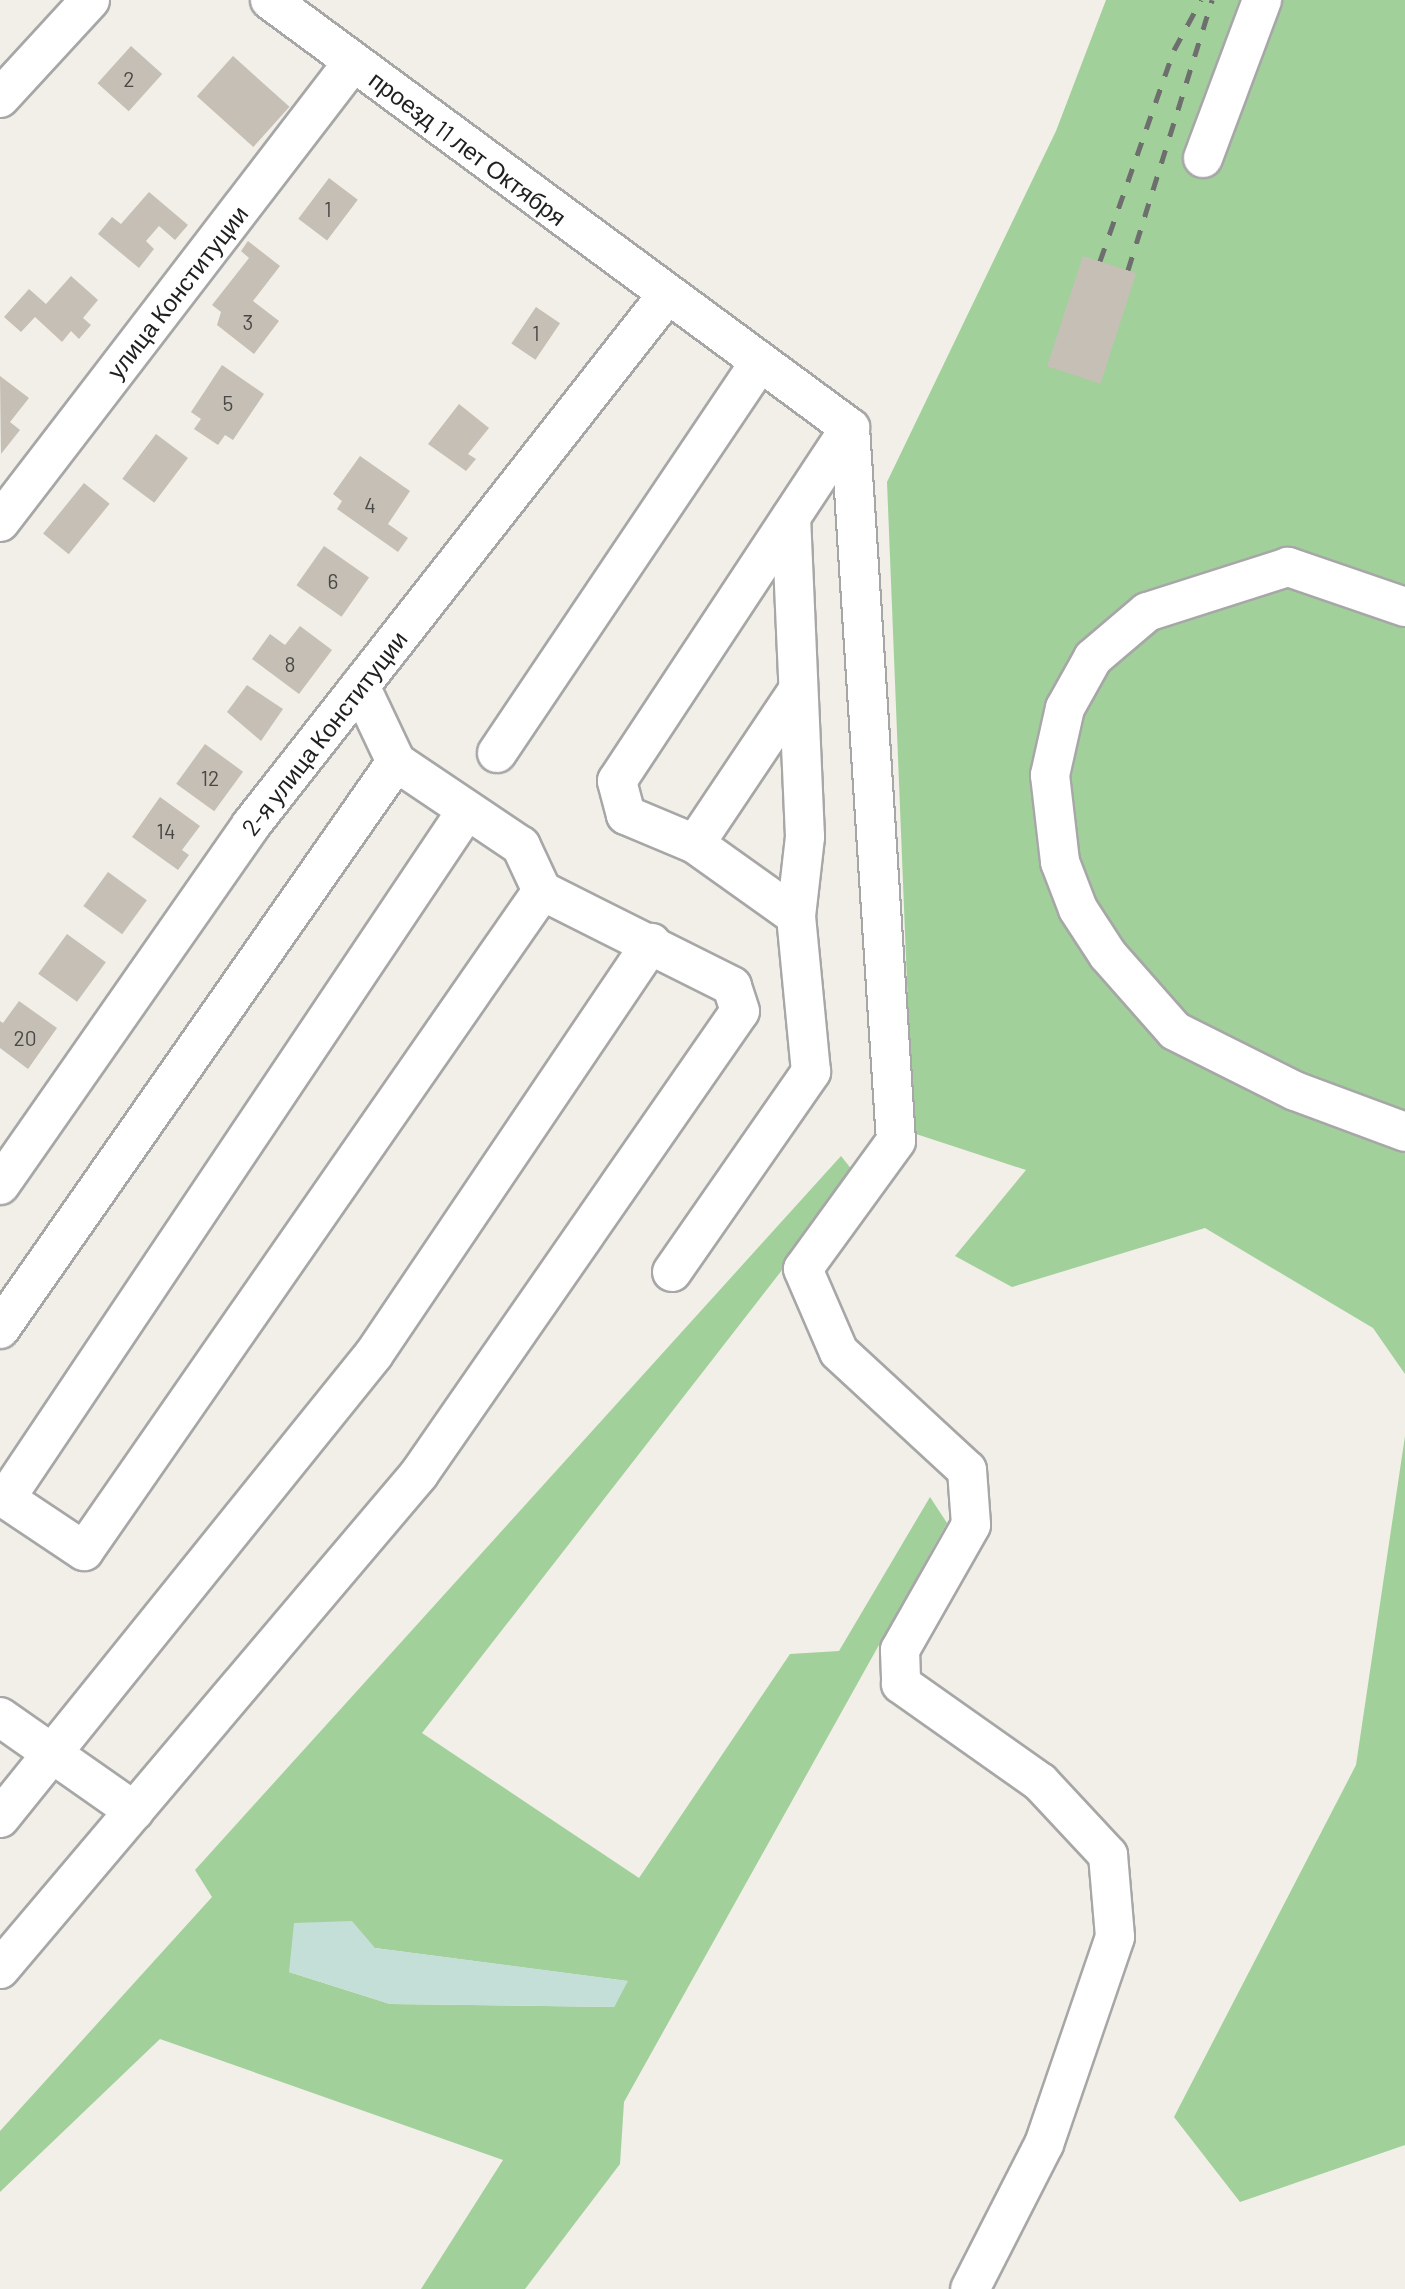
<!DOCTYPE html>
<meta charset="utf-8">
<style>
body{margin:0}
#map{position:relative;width:1405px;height:2289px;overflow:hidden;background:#f1efe7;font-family:Barlow,sans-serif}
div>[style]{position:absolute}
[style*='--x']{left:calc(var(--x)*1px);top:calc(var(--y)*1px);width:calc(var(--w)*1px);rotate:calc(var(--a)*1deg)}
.forest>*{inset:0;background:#a1d09b}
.wetland>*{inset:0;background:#c4dfd7}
.building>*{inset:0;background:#c6bfb6;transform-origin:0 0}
.roads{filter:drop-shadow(2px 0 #a7a7a7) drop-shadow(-2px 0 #a7a7a7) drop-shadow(0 2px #a7a7a7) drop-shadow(0 -2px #a7a7a7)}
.minor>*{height:38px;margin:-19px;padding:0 19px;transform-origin:19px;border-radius:19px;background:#fff}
.rail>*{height:5px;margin-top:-2.5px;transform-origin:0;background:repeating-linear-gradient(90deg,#6e6e6e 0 14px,transparent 0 28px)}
span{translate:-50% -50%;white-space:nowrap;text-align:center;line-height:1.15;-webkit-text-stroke:5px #fff;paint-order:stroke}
.number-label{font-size:21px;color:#4a4846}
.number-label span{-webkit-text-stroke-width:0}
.street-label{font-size:24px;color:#202020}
</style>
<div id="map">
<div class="forest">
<div style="clip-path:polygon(1106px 0,1405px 0,1405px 1374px,1373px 1328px,1205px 1228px,1012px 1287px,955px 1256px,1026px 1170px,913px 1133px,887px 482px,1056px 131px)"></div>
<div style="clip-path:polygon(evenodd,841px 1156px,856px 1175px,422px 1733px,639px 1878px,790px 1654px,839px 1651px,930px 1497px,947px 1523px,624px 2102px,620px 2164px,525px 2289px,421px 2289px,503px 2160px,160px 2039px,0 2192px,0 2131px,212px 1897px,195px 1870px,841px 1156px,375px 1948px,627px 1981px,614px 2007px,390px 2004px,289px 1972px,375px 1948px)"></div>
<div style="clip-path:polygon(1405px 1436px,1405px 2145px,1240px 2202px,1174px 2117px,1356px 1765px)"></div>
</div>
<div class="wetland">
<div style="clip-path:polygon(352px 1921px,375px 1948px,628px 1981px,614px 2007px,390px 2004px,289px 1972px,294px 1923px)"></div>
</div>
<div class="building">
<div style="left:131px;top:46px;width:42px;height:50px;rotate:42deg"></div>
<div style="left:233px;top:56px;width:76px;height:54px;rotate:42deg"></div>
<div style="left:329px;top:178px;width:36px;height:51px;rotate:37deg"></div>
<div style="clip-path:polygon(149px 192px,188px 225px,175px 240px,159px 226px,146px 241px,154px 249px,139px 268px,98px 234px,112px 217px,121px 224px)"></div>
<div style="clip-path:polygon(248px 241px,280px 266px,253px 301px,279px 321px,254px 354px,217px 325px,221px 312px,212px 305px,249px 258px,241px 251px)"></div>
<div style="left:1083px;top:256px;width:56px;height:116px;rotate:18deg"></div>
<div style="clip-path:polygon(71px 276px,98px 300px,83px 318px,91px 325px,79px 339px,71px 331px,62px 342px,35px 317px,21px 332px,4px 317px,29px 289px,46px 304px)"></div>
<div style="left:536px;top:307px;width:29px;height:44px;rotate:34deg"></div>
<div style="clip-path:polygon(222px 365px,264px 394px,233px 440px,225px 435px,218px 445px,194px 429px,201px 419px,191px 412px)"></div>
<div style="clip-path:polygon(0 376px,29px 398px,10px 422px,20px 430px,1px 454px)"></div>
<div style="clip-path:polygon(459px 404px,489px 428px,468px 454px,476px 459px,466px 471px,428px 444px)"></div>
<div style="left:156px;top:434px;width:40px;height:56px;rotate:37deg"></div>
<div style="clip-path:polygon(360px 456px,410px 491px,388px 524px,408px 538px,398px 552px,337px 509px,342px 501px,333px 494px)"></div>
<div style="left:84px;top:483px;width:33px;height:65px;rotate:39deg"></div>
<div style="left:324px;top:546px;width:55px;height:48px;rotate:35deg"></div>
<div style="clip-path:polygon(300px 626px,332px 650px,299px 694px,252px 659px,270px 634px,285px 645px)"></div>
<div style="clip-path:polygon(247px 685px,283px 709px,261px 741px,227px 712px)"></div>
<div style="left:205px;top:744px;width:47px;height:49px;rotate:36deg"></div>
<div style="clip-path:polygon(160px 797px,200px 826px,182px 850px,189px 855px,178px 870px,132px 837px)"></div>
<div style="left:108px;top:872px;width:48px;height:42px;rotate:36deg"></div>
<div style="left:67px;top:934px;width:48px;height:49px;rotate:36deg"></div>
<div style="clip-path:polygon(19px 1001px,57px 1028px,28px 1069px,0 1048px,0 1021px,3px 1023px)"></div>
</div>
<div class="roads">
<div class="minor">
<div style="--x:270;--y:0;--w:721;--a:36.42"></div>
<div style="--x:850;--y:428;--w:714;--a:86.31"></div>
<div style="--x:896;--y:1141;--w:158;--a:126"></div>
<div style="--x:803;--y:1269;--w:90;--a:66.6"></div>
<div style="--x:839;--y:1352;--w:174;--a:42.7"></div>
<div style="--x:967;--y:1470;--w:55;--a:85.8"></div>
<div style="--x:971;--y:1525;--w:144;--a:119.6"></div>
<div style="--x:900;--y:1650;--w:34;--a:88"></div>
<div style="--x:901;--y:1684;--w:170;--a:35.2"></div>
<div style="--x:1040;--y:1782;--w:100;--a:47"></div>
<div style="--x:1108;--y:1855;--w:82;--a:85.1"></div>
<div style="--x:1115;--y:1937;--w:219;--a:108.9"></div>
<div style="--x:1044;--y:2144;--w:163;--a:117"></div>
<div style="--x:0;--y:98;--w:133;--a:-47.4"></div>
<div style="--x:1203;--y:158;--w:169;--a:-69.5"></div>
<div style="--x:0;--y:522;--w:580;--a:-52.5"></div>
<div style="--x:1405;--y:607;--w:124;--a:-161.1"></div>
<div style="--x:1288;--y:567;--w:148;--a:162.3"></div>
<div style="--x:1147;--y:612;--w:71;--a:139.6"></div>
<div style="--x:1093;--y:658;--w:57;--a:119.2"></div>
<div style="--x:1065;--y:708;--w:69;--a:102.6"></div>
<div style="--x:1050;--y:775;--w:88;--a:83.4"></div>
<div style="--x:1060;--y:862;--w:50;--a:69"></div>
<div style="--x:1078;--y:909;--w:55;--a:56.9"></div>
<div style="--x:1108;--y:955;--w:101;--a:48.6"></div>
<div style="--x:1175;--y:1031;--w:134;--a:26.6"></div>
<div style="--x:1295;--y:1091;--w:117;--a:20.4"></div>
<div style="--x:497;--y:753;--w:471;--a:-56.1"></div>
<div style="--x:695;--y:844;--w:185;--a:-56.2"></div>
<div style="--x:796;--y:916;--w:124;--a:-144.5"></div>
<div style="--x:695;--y:844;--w:75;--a:-157.2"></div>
<div style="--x:626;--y:815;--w:35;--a:-105"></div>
<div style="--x:617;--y:781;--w:423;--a:-56.6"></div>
<div style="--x:0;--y:1185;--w:439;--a:-55.1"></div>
<div style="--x:251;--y:825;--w:674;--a:-51.87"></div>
<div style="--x:672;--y:1272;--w:244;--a:-55.2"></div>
<div style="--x:811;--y:1072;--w:157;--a:-95.5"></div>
<div style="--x:796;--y:916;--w:80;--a:-83.5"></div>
<div style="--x:805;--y:837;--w:320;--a:-92.5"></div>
<div style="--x:0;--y:1329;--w:692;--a:-55.07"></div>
<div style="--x:0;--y:1495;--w:101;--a:33.7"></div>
<div style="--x:84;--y:1551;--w:803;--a:-55.24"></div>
<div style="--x:6;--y:1498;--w:828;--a:-56.18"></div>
<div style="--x:0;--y:1717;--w:164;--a:35"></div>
<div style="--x:0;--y:1818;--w:596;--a:-51.13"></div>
<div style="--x:374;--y:1354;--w:496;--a:-56"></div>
<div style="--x:0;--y:1969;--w:649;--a:-49.75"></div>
<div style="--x:419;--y:1474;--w:563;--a:-55.27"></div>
<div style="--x:740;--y:1011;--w:26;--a:-108"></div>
<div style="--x:732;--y:986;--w:212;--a:-153.4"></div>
<div style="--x:542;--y:891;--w:50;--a:-115"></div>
<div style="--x:521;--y:846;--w:151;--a:-146.1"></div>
<div style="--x:396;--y:762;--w:84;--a:-115.3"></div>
</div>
</div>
<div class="rail">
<div style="--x:1100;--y:261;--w:224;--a:-70.7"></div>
<div style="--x:1174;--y:50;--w:57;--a:-61.6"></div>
<div style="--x:1128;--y:270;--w:283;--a:-72.7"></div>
</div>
<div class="number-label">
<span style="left:129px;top:79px">2</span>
<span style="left:328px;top:209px">1</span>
<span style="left:248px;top:322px">3</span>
<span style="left:536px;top:333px">1</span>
<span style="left:228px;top:403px">5</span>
<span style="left:370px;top:505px">4</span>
<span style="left:333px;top:581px">6</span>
<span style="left:290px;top:664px">8</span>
<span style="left:210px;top:778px">12</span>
<span style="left:166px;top:831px">14</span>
<span style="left:25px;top:1038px">20</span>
</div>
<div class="street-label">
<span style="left:468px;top:148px;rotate:37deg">проезд 11 лет Октября</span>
<span style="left:177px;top:292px;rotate:-52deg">улица Конституции</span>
<span style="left:324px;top:733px;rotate:-52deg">2-я улица Конституции</span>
</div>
</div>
